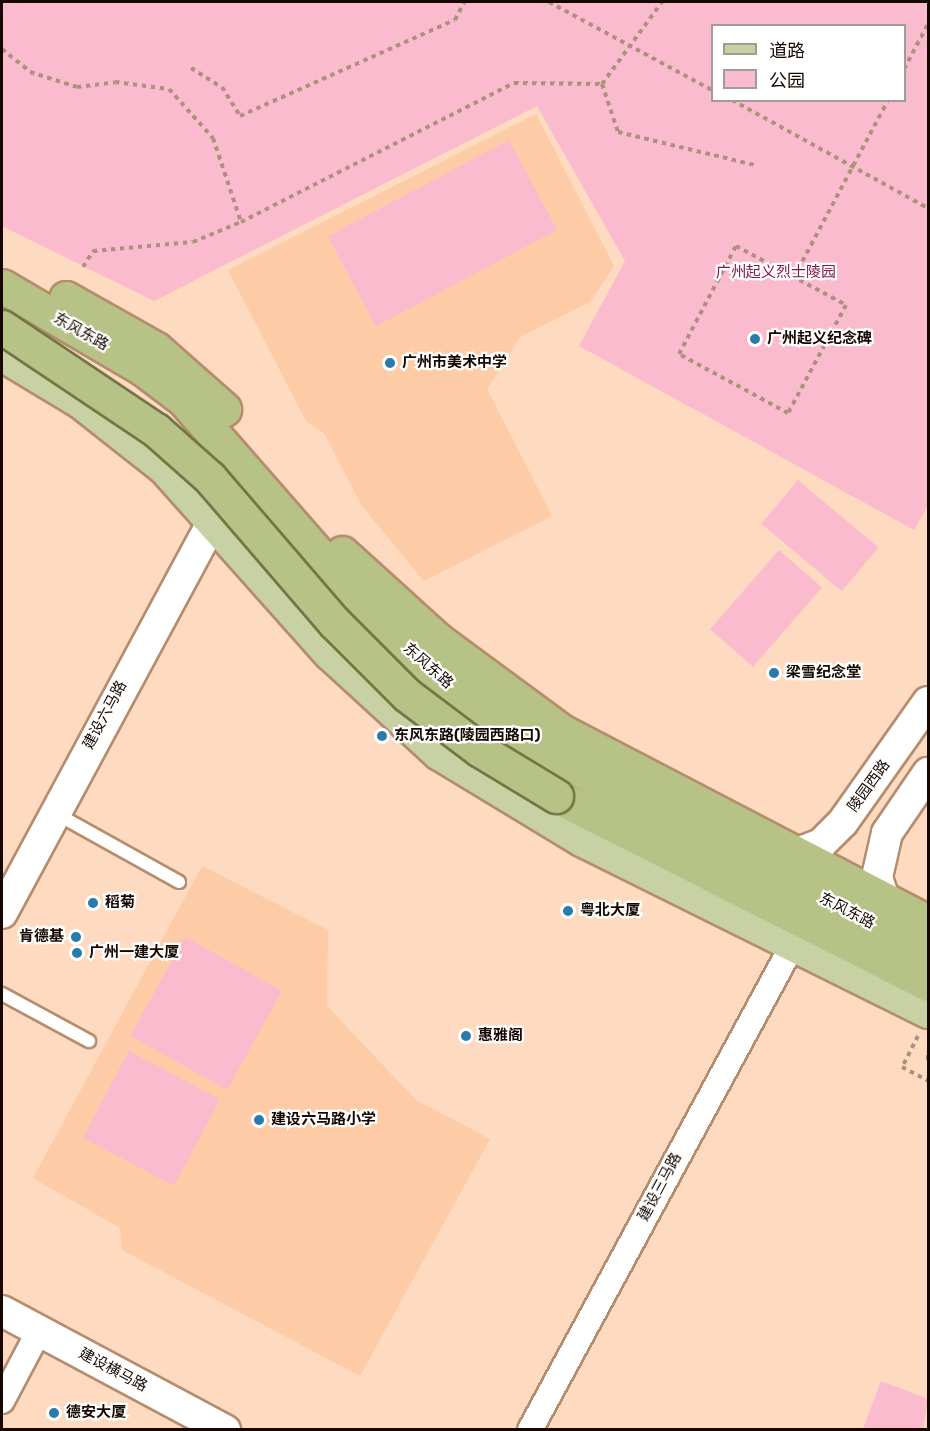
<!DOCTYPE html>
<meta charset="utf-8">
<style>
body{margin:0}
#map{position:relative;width:930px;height:1431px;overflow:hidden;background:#fddac0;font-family:Rubik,"Noto Sans SC",sans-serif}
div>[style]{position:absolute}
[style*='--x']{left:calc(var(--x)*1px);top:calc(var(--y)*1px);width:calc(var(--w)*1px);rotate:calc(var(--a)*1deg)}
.built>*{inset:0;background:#fdcba5}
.green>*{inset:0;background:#fabbce;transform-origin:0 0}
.path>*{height:4px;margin-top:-2px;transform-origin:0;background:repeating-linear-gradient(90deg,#ad917d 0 4.5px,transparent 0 9px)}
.roads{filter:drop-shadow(2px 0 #b58d6e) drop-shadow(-2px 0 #b58d6e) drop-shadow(0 2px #b58d6e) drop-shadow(0 -2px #b58d6e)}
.service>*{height:12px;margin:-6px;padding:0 6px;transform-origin:6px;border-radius:6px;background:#fff}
.minor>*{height:24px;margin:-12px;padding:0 12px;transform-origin:12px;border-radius:12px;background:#fff}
.tertiary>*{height:30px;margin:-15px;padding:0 15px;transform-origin:15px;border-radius:15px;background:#fff}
.primary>*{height:33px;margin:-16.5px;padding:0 16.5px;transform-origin:16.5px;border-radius:16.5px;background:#c8d1a4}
.trunk>*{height:33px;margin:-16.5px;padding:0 16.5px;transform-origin:16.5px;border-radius:16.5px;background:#b6c286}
.bridges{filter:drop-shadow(2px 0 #727744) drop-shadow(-2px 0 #727744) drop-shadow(0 2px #727744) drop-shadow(0 -2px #727744)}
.trunk-bridge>*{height:33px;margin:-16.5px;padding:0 16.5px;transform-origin:16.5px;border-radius:16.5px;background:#b6c286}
.dots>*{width:16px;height:16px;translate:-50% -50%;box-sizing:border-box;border:3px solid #fff;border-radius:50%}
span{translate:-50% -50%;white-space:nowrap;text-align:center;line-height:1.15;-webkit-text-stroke:4.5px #fff;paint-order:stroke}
.park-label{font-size:15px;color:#811847}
.street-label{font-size:15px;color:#160801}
.poi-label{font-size:15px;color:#160801;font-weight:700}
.left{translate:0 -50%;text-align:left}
.right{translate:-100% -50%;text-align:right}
.frame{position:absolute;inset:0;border:3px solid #160801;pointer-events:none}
.legend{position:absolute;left:711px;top:24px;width:195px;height:78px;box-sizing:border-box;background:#fff;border:2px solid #a29c99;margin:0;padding:8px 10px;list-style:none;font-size:18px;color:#160801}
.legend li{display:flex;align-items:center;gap:12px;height:30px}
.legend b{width:30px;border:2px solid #a29c99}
</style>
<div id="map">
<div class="built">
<div style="clip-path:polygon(536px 114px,614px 266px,590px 302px,520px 337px,487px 389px,552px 516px,424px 581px,362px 506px,324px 433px,306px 421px,228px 270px)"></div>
<div style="clip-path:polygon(202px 866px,328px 930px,327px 1006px,416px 1100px,490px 1139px,360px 1376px,122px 1250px,120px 1228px,33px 1178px)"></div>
</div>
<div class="green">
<div style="clip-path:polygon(evenodd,2px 2px,928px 2px,928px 505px,914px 530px,579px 346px,625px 261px,537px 106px,154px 301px,2px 226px,2px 2px,712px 26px,904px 26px,904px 100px,712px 100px,712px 26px)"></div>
<div style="left:509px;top:140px;width:102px;height:205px;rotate:62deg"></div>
<div style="left:798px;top:480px;width:105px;height:57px;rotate:40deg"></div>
<div style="left:779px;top:550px;width:57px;height:105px;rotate:41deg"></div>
<div style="left:185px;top:937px;width:111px;height:113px;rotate:29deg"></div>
<div style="left:129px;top:1051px;width:103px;height:98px;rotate:28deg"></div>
<div style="clip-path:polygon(881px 1381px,928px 1399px,923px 1429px,863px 1429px)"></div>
</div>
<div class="path">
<div style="--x:549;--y:2;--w:185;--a:28.4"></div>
<div style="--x:2;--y:49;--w:36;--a:39"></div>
<div style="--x:30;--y:72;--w:49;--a:17.7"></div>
<div style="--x:77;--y:87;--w:38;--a:-7"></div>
<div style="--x:115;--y:82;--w:54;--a:7.4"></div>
<div style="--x:169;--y:89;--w:66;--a:48.1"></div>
<div style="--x:213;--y:138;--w:89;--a:71.6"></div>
<div style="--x:191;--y:68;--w:36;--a:32"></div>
<div style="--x:222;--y:87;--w:34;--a:58"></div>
<div style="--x:240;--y:116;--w:235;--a:-24.1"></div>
<div style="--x:455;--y:20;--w:20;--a:-63"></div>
<div style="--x:904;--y:69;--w:51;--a:-61.9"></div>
<div style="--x:602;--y:84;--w:51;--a:71.6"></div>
<div style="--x:618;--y:132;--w:140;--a:13.6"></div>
<div style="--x:732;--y:100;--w:224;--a:28.9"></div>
<div style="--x:736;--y:246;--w:125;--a:28.2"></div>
<div style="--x:846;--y:305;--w:123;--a:118.2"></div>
<div style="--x:788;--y:413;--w:124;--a:-151.6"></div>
<div style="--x:679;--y:354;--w:122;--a:-62.2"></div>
<div style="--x:83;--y:267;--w:19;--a:-58"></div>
<div style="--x:93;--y:251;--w:100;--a:-5.1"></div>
<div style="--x:193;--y:242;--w:52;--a:-22.6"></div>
<div style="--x:241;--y:222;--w:306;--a:-27"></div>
<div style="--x:514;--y:83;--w:88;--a:0.7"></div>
<div style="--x:602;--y:84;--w:102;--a:-53.8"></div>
<div style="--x:794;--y:277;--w:200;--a:-62"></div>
<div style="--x:918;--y:1036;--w:35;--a:117"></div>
<div style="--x:902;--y:1067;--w:30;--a:28"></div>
<div style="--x:928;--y:1055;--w:9;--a:90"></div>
</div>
<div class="roads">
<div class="service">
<div style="--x:55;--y:813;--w:142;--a:29.1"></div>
<div style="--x:2;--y:994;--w:99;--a:28.4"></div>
</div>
<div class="minor">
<div style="--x:2;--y:1401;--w:79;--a:-62.1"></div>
<div style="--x:530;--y:1430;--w:550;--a:-61.57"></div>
</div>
<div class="tertiary">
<div style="--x:795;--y:854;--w:28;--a:-21"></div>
<div style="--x:821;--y:844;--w:31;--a:-45"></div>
<div style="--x:843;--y:822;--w:147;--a:-54.7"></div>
<div style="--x:884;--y:899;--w:23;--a:-108"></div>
<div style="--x:877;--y:877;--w:45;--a:-77.2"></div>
<div style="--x:887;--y:833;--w:73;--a:-55.7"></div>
<div style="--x:2;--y:913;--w:447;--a:-61.7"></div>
<div style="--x:214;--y:520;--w:22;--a:-77"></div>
<div style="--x:2;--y:1311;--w:253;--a:28.1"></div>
</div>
<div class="primary">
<div style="--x:2;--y:354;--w:91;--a:31.1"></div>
<div style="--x:80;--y:401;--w:107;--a:38.2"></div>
<div style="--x:164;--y:467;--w:249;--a:48.3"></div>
<div style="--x:330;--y:653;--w:148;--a:42.5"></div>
<div style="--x:439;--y:753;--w:166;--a:31.2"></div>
<div style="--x:581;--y:839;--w:387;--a:26.4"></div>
</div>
<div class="trunk">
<div style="--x:2;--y:286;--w:162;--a:30.4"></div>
<div style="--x:142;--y:368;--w:51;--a:37.1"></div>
<div style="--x:183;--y:399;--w:272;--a:48.9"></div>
<div style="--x:362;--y:604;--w:91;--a:44.1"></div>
<div style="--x:427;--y:667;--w:91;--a:37.9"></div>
<div style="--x:499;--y:723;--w:121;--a:30.2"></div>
<div style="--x:604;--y:784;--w:365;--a:27.5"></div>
<div style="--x:66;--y:298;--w:103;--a:29.5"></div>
<div style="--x:156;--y:349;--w:91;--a:41.4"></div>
<div style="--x:342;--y:553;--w:130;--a:42.2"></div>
<div style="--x:438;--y:640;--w:155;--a:36.4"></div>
<div style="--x:563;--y:732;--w:411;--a:27.5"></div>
<div style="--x:556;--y:796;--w:417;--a:26.8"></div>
</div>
</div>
<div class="bridges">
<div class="trunk-bridge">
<div style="--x:2;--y:327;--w:185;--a:33.8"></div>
<div style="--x:156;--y:430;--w:72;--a:41.6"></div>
<div style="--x:210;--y:478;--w:190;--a:49.3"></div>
<div style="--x:334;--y:622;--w:103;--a:45"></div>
<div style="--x:407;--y:695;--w:91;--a:37"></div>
<div style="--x:480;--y:750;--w:89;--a:31.2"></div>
</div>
</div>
<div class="dots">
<div style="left:755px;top:339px;background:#287bac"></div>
<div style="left:390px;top:363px;background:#287bac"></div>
<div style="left:774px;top:673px;background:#287bac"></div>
<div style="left:382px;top:736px;background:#287bac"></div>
<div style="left:93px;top:903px;background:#287bac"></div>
<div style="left:568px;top:911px;background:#287bac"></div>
<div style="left:76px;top:937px;background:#287bac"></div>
<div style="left:77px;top:953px;background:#287bac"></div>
<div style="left:466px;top:1036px;background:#287bac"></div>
<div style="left:259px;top:1120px;background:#287bac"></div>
<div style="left:54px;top:1413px;background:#287bac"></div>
</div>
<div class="park-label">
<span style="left:776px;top:273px">广州起义烈士陵园</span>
</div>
<div class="street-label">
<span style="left:81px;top:332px;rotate:29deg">东风东路</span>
<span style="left:428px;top:666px;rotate:41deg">东风东路</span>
<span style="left:105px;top:715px;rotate:-62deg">建设六马路</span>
<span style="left:869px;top:786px;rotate:-54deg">陵园西路</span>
<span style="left:847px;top:911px;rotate:27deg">东风东路</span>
<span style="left:660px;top:1187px;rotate:-62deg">建设三马路</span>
<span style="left:113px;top:1370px;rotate:28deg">建设横马路</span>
</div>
<div class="poi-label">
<span class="left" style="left:767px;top:339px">广州起义纪念碑</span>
<span class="left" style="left:402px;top:363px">广州市美术中学</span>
<span class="left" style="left:786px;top:673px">梁雪纪念堂</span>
<span class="left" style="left:394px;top:736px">东风东路(陵园西路口)</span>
<span class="left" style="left:105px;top:903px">稻菊</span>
<span class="left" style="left:580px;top:911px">粤北大厦</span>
<span class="right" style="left:64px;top:937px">肯德基</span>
<span class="left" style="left:89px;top:953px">广州一建大厦</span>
<span class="left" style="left:478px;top:1036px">惠雅阁</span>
<span class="left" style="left:271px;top:1120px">建设六马路小学</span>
<span class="left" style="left:66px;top:1413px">德安大厦</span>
</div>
<div class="frame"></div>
<ul class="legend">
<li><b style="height:8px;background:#c8d1a4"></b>道路</li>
<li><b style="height:16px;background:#fabbce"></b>公园</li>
</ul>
</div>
